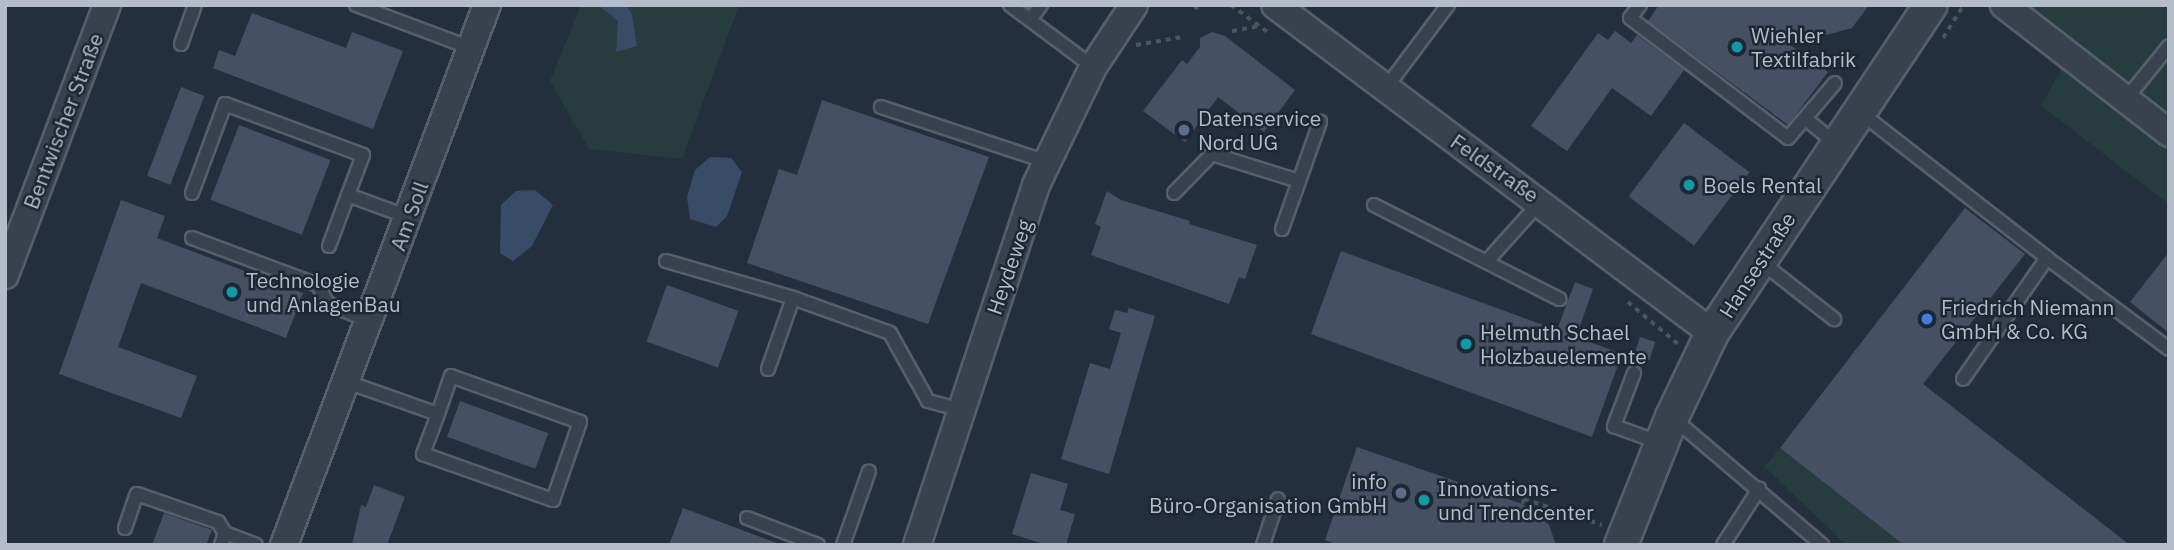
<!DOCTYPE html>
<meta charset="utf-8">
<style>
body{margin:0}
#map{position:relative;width:2174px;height:550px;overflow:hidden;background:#242f3e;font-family:"IBM Plex Sans",sans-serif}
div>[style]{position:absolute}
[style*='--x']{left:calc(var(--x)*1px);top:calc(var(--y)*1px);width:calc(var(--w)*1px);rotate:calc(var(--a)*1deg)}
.green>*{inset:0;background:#263c3f}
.water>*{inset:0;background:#394c67}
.building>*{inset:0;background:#455162;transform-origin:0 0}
.path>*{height:3.5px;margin-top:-1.75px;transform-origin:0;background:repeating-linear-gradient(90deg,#44595c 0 5px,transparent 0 10px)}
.roads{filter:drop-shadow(2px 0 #565f6c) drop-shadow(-2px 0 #565f6c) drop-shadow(0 2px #565f6c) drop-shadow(0 -2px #565f6c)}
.service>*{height:12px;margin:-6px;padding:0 6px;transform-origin:6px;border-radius:6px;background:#38414e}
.minor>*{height:26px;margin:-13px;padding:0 13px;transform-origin:13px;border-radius:13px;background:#38414e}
.tertiary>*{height:32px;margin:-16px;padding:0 16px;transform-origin:16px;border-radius:16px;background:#38414e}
.dots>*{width:19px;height:19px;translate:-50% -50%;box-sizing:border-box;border:4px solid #1d2633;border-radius:50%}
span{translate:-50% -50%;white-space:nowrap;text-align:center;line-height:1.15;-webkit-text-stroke:5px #1d2633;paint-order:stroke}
.poi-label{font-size:21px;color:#b4bcc9}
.left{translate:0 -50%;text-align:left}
.right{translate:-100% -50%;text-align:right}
.street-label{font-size:21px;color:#b4bcc9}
.frame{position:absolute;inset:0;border:7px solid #b4bcc9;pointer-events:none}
</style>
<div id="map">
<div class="green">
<div style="clip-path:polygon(581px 5px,739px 5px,682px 159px,589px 149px,550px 81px)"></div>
<div style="clip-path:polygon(2023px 5px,2169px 5px,2169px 120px)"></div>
<div style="clip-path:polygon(2062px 68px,2169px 151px,2169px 204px,2041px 106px)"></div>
<div style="clip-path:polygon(1780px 448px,1904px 545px,1846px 545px,1765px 467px)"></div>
</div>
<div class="water">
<div style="clip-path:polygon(625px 5px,632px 14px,637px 46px,616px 52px,618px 21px,599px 6px)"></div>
<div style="clip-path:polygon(710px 157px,731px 158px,742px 172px,727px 216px,716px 227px,690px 219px,687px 197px,695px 170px)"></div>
<div style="clip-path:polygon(535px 190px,553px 205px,532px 246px,513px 261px,500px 253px,501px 205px,516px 191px)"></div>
</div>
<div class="building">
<div style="clip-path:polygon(1659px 5px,1869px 5px,1852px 28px,1790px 45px,1828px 72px,1788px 125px,1648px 21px)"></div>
<div style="clip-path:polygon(252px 13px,346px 48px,352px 32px,403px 51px,373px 129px,213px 68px,219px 50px,235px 56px)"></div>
<div style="clip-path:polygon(1615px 31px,1631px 43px,1637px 35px,1684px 70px,1651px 116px,1612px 88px,1567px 151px,1531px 126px,1598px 33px,1608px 40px)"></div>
<div style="clip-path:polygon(1212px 32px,1225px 36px,1295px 90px,1264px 132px,1218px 97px,1185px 142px,1143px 111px,1182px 60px,1187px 64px,1200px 47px,1200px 38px)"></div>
<div style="left:181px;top:87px;width:25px;height:95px;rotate:21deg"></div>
<div style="clip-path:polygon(822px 100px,989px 157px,928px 324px,747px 263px,779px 169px,797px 175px)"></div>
<div style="left:1684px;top:123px;width:82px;height:92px;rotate:37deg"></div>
<div style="left:239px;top:125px;width:98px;height:80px;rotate:21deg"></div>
<div style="clip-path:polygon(1107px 191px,1121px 200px,1190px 221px,1189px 224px,1257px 245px,1245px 279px,1239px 277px,1229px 304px,1091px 255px,1101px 227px,1095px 224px)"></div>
<div style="clip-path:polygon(121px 200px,165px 216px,157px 238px,303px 293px,286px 338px,141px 283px,118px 347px,197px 376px,181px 418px,59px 374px)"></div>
<div style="clip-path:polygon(1965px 208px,2025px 254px,1923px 384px,2130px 545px,1904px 545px,1780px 448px)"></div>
<div style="clip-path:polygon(1341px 251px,1557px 330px,1575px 282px,1593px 289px,1576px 337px,1622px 354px,1592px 437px,1311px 334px)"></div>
<div style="clip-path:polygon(2169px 252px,2169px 333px,2130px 302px)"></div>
<div style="left:667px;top:285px;width:76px;height:60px;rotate:20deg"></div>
<div style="clip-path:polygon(1129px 308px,1155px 316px,1109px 474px,1061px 459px,1090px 363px,1110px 369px,1121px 333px,1109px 329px,1115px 310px,1127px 313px)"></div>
<div style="left:1640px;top:337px;width:16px;height:20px;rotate:18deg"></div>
<div style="left:460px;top:401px;width:94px;height:38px;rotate:20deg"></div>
<div style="clip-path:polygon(1357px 447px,1522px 504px,1549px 525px,1556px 545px,1338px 545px,1325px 540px)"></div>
<div style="clip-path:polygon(1031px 473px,1068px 484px,1060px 510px,1075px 514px,1066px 545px,1047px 545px,1012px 534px)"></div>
<div style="clip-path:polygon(374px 485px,405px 497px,387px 545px,352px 545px,361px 505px,366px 507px)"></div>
<div style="clip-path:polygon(683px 508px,777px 543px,777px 545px,669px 545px)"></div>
<div style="clip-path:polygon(164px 513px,212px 530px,206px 545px,152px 545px)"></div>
</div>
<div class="path">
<div style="--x:1196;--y:5;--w:5;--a:79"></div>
<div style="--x:1231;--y:5;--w:47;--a:36.4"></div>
<div style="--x:1232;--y:31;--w:28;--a:-10"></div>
<div style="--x:1943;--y:38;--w:39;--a:-58"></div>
<div style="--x:1136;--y:45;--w:47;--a:-9.9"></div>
<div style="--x:1628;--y:302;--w:65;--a:40"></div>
<div style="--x:1522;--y:504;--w:5;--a:-68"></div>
<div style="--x:1524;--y:499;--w:82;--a:18.4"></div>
</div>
<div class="roads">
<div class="service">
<div style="--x:356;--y:5;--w:123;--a:20.5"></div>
<div style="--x:1010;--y:5;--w:104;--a:36.8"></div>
<div style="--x:1640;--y:5;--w:16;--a:128"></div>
<div style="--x:1630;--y:18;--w:198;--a:37.2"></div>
<div style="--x:1788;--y:138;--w:72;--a:-49.5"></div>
<div style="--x:1030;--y:20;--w:19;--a:-54"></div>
<div style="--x:181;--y:44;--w:41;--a:-70.3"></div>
<div style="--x:1385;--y:89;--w:105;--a:-53.1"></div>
<div style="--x:2126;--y:99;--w:68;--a:-50.9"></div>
<div style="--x:881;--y:107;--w:175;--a:18.3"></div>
<div style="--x:1861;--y:113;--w:236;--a:37.9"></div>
<div style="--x:2047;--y:258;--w:147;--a:124.8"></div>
<div style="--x:1807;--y:120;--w:38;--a:39"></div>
<div style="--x:192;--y:193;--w:95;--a:-69.7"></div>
<div style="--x:225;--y:104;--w:147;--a:20.3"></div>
<div style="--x:363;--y:155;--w:43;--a:110.6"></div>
<div style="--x:348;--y:195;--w:64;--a:20.1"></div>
<div style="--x:1174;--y:193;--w:54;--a:-45.7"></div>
<div style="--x:1212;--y:154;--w:91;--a:17.2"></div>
<div style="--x:1374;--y:205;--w:208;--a:26.9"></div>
<div style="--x:1282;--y:229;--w:114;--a:-70.4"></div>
<div style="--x:192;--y:238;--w:134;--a:20.5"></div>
<div style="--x:318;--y:285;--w:20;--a:63"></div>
<div style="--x:327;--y:303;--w:46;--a:23.2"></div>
<div style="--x:329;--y:246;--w:54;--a:-69.6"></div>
<div style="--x:2047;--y:258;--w:152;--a:36.7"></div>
<div style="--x:1489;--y:259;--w:78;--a:-48.1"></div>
<div style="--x:666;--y:261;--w:132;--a:16.2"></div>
<div style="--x:1761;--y:262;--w:93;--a:38"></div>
<div style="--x:768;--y:369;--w:75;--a:-70.6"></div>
<div style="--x:793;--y:298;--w:103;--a:19.8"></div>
<div style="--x:890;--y:333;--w:78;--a:60.8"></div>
<div style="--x:928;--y:401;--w:34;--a:15"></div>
<div style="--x:1634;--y:373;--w:57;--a:110.7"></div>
<div style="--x:1614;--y:426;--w:50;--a:19.9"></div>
<div style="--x:347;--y:382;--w:96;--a:19.4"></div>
<div style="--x:438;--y:414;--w:43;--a:110.6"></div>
<div style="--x:423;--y:454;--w:138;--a:19.5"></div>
<div style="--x:553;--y:500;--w:83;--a:-70.9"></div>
<div style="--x:580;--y:422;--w:137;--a:-160.4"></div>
<div style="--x:451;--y:376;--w:40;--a:108.9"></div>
<div style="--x:1673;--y:418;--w:196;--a:40.4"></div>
<div style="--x:747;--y:518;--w:76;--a:20.8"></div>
<div style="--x:125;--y:528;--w:36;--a:-71"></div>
<div style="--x:137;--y:494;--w:86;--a:19.1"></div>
<div style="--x:218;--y:522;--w:13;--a:58"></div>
<div style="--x:221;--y:545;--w:13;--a:-72"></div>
<div style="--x:225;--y:533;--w:33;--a:21"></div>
<div style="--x:843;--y:545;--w:78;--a:-70.6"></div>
<div style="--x:1263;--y:545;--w:48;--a:-71.9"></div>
<div style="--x:1723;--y:545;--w:67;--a:-57.3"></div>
</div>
<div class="minor">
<div style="--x:1275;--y:5;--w:546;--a:36.89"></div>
<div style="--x:2004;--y:5;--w:209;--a:37.8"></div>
<div style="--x:5;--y:275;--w:289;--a:-69.3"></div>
<div style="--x:284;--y:545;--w:577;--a:-69.4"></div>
<div style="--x:917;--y:545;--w:379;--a:-71.7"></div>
<div style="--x:1036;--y:185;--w:131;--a:-64.2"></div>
<div style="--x:1093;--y:67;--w:74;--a:-56.5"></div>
</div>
<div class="tertiary">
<div style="--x:1621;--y:545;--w:138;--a:-68.3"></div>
<div style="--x:1672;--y:417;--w:93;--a:-64.5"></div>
<div style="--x:1712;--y:333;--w:394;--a:-56.3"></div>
</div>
</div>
<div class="dots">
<div style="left:1737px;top:47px;background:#0f9aa8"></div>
<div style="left:1184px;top:130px;background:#5c6f8a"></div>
<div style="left:1689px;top:185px;background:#0f9aa8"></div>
<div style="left:232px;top:292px;background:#0f9aa8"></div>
<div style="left:1927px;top:319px;background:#3f7fe0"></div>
<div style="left:1466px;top:344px;background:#0f9aa8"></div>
<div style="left:1401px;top:493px;background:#5c6f8a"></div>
<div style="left:1424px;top:500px;background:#0f9aa8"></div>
</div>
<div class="poi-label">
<span class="left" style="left:1751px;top:47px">Wiehler<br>Textilfabrik</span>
<span class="left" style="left:1198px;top:130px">Datenservice<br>Nord UG</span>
<span class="left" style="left:1703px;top:185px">Boels Rental</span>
<span class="left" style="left:246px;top:292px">Technologie<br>und AnlagenBau</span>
<span class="left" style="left:1941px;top:319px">Friedrich Niemann<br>GmbH &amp; Co. KG</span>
<span class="left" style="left:1480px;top:344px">Helmuth Schael<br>Holzbauelemente</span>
<span class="right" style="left:1387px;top:493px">info<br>Büro-Organisation GmbH</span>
<span class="left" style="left:1438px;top:500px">Innovations-<br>und Trendcenter</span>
</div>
<div class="street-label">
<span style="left:63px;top:121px;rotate:-69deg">Bentwischer Straße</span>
<span style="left:1495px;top:168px;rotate:35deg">Feldstraße</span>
<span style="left:409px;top:216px;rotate:-70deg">Am Soll</span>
<span style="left:1757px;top:265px;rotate:-57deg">Hansestraße</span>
<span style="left:1009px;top:267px;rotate:-71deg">Heydeweg</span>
</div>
<div class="frame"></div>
</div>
